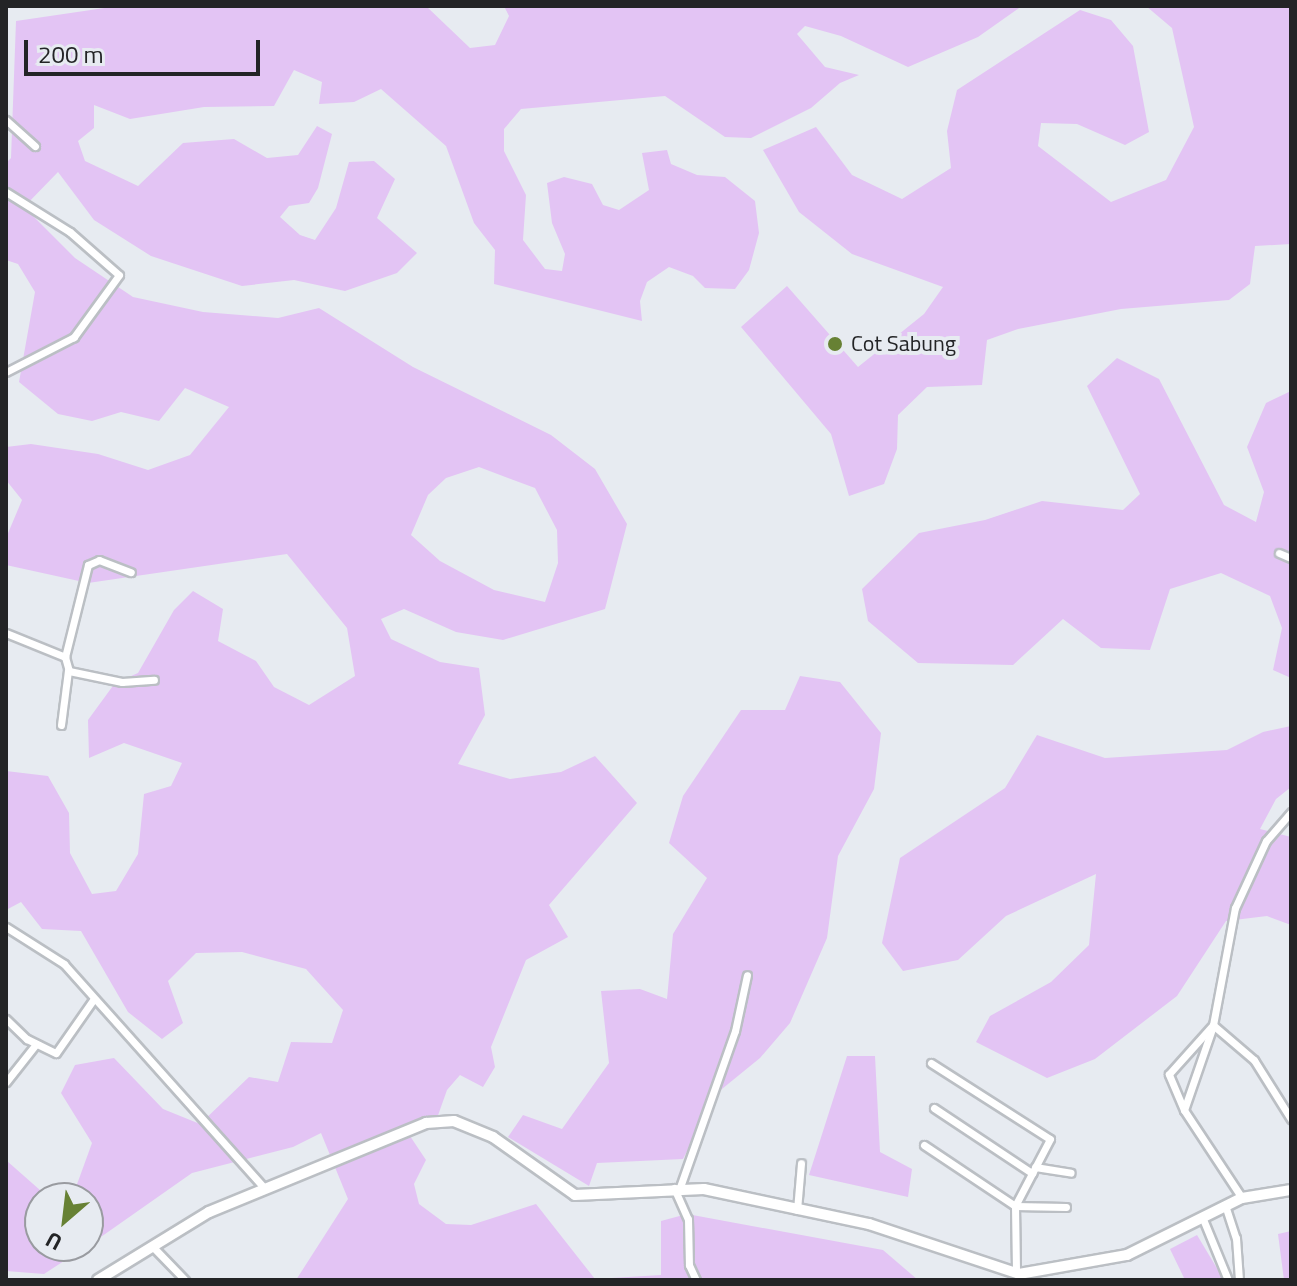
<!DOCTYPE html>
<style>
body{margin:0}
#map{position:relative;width:1297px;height:1286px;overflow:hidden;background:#e7ebf1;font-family:"Titillium Web",sans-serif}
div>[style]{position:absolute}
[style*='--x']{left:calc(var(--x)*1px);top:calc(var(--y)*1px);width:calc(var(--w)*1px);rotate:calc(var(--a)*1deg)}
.green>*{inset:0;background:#e3c4f4}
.roads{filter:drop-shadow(2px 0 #bbbfc4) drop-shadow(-2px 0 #bbbfc4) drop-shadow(0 2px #bbbfc4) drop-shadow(0 -2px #bbbfc4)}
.street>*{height:7px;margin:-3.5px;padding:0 3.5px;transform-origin:3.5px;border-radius:3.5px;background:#fff}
.secondary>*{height:10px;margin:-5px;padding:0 5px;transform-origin:5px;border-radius:5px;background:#fff}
.dots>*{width:22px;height:22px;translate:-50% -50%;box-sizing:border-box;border:4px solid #e7ebf1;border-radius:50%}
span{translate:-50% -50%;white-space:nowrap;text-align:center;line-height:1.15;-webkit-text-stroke:8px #e7ebf1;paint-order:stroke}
.poi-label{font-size:22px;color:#232426}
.left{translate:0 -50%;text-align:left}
.frame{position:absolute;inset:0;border:8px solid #232426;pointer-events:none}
.north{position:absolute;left:24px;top:1182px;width:80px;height:80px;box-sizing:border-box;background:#e7ebf1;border:2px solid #999ba0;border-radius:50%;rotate:208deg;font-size:22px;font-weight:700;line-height:32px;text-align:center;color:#232426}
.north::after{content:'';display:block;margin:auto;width:28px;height:36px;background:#678134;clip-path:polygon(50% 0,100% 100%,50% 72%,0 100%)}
.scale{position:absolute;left:24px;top:40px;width:236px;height:36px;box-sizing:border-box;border:4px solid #232426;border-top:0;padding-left:10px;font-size:24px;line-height:28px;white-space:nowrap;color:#232426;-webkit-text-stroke:6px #e7ebf1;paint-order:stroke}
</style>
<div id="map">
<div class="green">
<div style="clip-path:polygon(evenodd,118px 6px,426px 6px,470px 48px,495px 45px,509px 16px,504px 6px,1022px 6px,978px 37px,908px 67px,841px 36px,805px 26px,797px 34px,825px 67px,859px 75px,840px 83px,811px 108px,751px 138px,725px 137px,665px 96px,521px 109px,504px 129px,504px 151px,526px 195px,523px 240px,545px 269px,562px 271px,565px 254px,552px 223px,547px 183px,564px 177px,592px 184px,603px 205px,619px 210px,649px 190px,642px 153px,667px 150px,671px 164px,697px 175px,725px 177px,755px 201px,759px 233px,749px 270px,735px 289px,705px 288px,693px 276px,669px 267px,647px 282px,640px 301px,642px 321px,494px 284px,495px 250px,474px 223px,446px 146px,381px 89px,354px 102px,319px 104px,322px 82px,294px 70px,274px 106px,204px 107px,130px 119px,94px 105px,94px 128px,78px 141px,85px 161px,138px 186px,183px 143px,234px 139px,267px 158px,298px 155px,317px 126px,332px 134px,318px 188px,309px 203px,289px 206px,280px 217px,300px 235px,315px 240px,336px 208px,349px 162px,374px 161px,395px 179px,377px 218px,417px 253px,397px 273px,345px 291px,294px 280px,242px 286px,151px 256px,94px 220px,58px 172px,24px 207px,75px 258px,133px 297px,203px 312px,278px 318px,319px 308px,413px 367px,551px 435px,595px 469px,627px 524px,605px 609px,503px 640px,456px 632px,404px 609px,381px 619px,391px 639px,440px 662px,479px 668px,485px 715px,458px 764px,510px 779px,561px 772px,595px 756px,637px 803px,549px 905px,568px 937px,526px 960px,491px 1047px,495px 1067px,483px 1087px,460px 1075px,447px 1090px,436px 1121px,406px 1130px,426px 1160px,414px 1184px,419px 1204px,446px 1224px,471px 1225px,536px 1204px,595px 1279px,661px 1275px,661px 1221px,687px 1214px,883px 1250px,918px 1280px,296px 1280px,348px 1199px,321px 1133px,293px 1147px,192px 1173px,88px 1246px,88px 1198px,72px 1198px,92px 1143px,61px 1093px,75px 1065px,114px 1058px,163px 1109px,200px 1124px,249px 1077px,278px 1082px,291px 1042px,332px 1043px,343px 1010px,306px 969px,242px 952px,196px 953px,168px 981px,183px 1023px,162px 1039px,128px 1012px,81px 931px,42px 929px,21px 902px,6px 910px,6px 771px,48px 776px,69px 813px,70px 853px,92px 894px,116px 891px,138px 854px,144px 794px,171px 786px,182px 763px,124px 743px,89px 758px,88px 720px,115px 683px,138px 673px,174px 610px,193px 591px,223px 609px,218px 641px,256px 661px,274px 687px,309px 705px,355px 676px,347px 628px,287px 554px,88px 583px,6px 565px,6px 538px,22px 500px,6px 480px,6px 447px,31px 444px,98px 454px,148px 470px,190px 455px,229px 407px,185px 388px,159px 421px,121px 412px,92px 421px,58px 414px,19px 382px,35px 292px,18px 264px,6px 260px,6px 163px,11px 158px,16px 21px,118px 6px,479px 467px,535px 488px,557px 530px,558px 563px,545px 602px,494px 590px,440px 561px,411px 535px,428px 495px,446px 478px,479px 467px)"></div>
<div style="clip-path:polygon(1146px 6px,1291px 6px,1291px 244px,1255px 246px,1250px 284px,1229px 300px,1121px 309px,1018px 329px,987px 340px,982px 385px,927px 387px,898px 415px,897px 449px,884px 484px,849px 496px,831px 434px,741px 327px,787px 286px,858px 367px,924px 314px,943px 287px,852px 254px,799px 212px,763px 150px,816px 127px,852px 175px,902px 199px,951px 168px,947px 131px,957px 90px,1080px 10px,1111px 20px,1133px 46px,1149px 132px,1125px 145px,1077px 124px,1041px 123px,1038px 146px,1111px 202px,1166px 180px,1194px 127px,1172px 28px)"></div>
<div style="clip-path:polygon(1117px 358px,1159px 379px,1224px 505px,1256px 522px,1264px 492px,1247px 447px,1266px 403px,1291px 391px,1291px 678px,1273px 670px,1282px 628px,1270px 596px,1221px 573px,1170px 589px,1150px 650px,1101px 648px,1063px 619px,1013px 665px,918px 663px,868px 621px,862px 589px,919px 533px,985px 520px,1042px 501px,1123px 510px,1140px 494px,1087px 386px)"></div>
<div style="clip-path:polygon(800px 676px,840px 682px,881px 733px,874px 789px,838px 856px,827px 938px,790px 1023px,760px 1058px,717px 1093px,683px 1159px,597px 1163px,589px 1186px,508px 1137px,523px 1115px,562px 1129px,609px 1063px,601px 991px,640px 989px,667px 999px,673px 934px,707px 878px,669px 843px,683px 796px,741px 710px,785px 710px)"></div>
<div style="clip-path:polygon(1291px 726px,1291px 787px,1276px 799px,1260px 829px,1291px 837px,1291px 925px,1267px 916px,1226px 921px,1177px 996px,1095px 1059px,1047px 1078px,976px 1042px,990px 1016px,1051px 982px,1089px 945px,1096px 874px,1006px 916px,958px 960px,903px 971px,882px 943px,900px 858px,1005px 788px,1037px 735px,1105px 758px,1227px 750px,1263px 732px)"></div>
<div style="clip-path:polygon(847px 1056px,875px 1056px,880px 1152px,912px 1169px,908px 1197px,809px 1175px)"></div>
<div style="clip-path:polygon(7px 1161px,49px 1198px,40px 1198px,40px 1246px,87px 1246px,44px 1274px,6px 1271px)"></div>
<div style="clip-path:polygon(1291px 1231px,1291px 1280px,1284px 1280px,1278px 1234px)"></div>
<div style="clip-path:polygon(1197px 1235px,1224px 1280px,1185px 1280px,1170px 1249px)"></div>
</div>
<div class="roads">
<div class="street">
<div style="--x:6;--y:120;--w:39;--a:42"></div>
<div style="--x:6;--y:192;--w:75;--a:32"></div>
<div style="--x:70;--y:232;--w:65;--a:41.3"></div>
<div style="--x:119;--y:275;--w:77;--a:126"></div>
<div style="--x:74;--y:337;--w:76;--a:152.8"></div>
<div style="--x:1279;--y:553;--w:13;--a:23"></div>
<div style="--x:6;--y:633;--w:64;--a:22.1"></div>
<div style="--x:65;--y:657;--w:15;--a:74"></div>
<div style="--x:69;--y:671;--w:54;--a:11.7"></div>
<div style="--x:122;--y:682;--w:32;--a:-4"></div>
<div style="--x:65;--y:657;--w:95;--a:-76"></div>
<div style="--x:88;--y:565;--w:12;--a:-24"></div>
<div style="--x:99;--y:560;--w:34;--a:21"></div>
<div style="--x:61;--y:725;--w:55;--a:-82.7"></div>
<div style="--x:6;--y:927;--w:69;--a:32.5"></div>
<div style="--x:64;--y:964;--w:300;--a:48.2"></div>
<div style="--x:6;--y:1019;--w:29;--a:44"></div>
<div style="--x:27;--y:1039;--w:32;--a:26"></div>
<div style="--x:56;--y:1053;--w:65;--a:-55.1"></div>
<div style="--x:1213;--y:1025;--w:54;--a:40.5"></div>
<div style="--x:1254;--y:1060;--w:70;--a:57.9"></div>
<div style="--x:931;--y:1063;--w:141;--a:32.6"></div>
<div style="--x:1050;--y:1139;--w:76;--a:117.6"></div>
<div style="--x:1015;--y:1206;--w:51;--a:1.1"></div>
<div style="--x:6;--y:1082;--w:48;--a:-51.7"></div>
<div style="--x:934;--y:1108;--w:118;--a:33.6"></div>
<div style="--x:1184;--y:1110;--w:89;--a:-71"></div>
<div style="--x:924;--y:1145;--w:110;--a:33.8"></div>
<div style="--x:1015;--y:1206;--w:67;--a:89.1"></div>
<div style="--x:1035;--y:1167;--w:36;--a:9"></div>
<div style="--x:680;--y:1187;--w:165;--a:-70.6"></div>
<div style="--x:735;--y:1031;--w:57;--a:-77.9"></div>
<div style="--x:674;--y:1188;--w:34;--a:66"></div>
<div style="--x:688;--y:1219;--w:46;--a:88.8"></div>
<div style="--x:689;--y:1265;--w:17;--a:65"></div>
<div style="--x:1242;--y:1198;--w:105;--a:-123.4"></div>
<div style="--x:1184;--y:1110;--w:39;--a:-113"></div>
<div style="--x:1169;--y:1074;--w:66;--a:-48.1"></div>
<div style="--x:1213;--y:1025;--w:119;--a:-79.4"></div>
<div style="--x:1235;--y:908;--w:74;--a:-65.2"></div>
<div style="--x:1266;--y:841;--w:38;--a:-49"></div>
<div style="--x:1225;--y:1205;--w:35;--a:72"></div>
<div style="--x:1236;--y:1238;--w:42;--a:85.9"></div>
<div style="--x:797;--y:1210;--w:47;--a:-85.1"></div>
<div style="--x:1203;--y:1219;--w:66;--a:67.7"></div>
<div style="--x:154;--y:1248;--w:45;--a:45.9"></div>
</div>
<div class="secondary">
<div style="--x:98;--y:1280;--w:130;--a:-31.5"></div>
<div style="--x:209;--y:1212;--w:235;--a:-22.3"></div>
<div style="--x:426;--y:1123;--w:28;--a:-4"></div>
<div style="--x:454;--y:1121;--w:42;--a:22.3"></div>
<div style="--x:493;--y:1137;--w:100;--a:35.3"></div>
<div style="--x:575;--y:1195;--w:129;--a:-2.7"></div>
<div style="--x:704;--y:1189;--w:169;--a:12"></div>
<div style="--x:869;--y:1224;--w:158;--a:18.4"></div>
<div style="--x:1019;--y:1274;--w:110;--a:-10"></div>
<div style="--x:1127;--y:1255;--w:128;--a:-26.4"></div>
<div style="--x:1242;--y:1198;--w:50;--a:-9.3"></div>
</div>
</div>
<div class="dots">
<div style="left:835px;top:344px;background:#678134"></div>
</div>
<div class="poi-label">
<span class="left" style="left:851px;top:344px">Cot Sabung</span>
</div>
<div class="frame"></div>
<div class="north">U</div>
<div class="scale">200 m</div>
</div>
